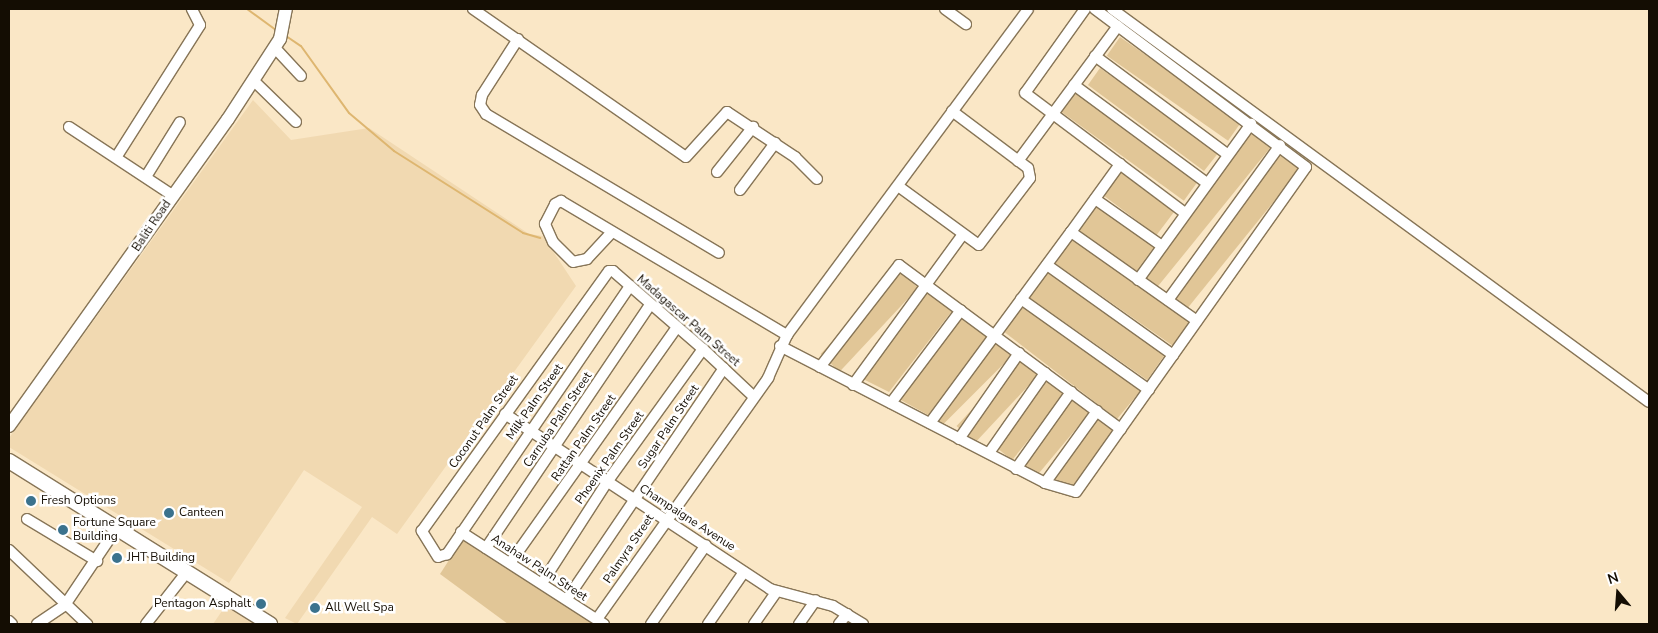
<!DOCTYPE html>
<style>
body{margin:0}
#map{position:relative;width:1658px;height:633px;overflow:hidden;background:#fae7c6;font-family:"Nunito Sans",sans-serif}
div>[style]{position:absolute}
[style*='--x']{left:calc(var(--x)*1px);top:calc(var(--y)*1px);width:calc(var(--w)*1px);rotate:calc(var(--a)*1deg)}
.built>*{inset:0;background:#f1d9b1}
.green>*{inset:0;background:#e1c697;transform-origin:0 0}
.stream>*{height:2px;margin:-1px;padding:0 1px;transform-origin:1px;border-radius:1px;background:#deb670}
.roads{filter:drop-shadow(1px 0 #877557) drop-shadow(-1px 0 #877557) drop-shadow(0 1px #877557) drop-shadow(0 -1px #877557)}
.minor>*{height:10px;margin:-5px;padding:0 5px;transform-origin:5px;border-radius:5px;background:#fff}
.major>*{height:12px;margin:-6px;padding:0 6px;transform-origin:6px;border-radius:6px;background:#fff}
.highway>*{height:14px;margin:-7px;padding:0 7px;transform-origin:7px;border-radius:7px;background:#fff}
.dots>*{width:14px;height:14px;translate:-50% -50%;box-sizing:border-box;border:2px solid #fff;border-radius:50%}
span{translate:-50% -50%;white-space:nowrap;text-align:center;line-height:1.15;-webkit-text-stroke:5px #fff;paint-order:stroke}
.street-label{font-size:12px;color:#140d03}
.poi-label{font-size:12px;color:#140d03}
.left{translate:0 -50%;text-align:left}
.right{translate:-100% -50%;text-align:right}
.frame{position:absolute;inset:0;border:10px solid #140d03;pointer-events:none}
.north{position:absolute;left:1593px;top:568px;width:50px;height:50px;-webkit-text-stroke:4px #fff;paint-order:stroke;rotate:342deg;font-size:14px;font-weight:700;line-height:20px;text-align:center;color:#140d03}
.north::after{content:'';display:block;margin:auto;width:18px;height:22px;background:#140d03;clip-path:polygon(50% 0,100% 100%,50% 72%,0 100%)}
</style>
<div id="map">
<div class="built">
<div style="clip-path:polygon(253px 100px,291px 140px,369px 128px,529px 234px,543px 236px,576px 286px,397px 534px,372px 517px,297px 624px,285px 618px,362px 507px,304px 470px,229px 583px,9px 447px,9px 438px)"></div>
<div style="clip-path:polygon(226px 605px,255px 624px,213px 624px)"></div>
</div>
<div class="green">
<div style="left:1120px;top:37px;width:148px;height:23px;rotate:35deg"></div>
<div style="clip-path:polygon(1100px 68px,1219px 152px,1204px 171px,1088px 85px)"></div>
<div style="left:1075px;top:92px;width:152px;height:24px;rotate:36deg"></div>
<div style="left:1249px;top:131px;width:27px;height:179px;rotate:39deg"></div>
<div style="left:1280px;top:151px;width:27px;height:180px;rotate:39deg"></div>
<div style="left:1121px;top:171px;width:67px;height:30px;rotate:37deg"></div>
<div style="left:1096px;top:203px;width:73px;height:32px;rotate:37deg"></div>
<div style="left:1073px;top:238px;width:144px;height:31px;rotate:35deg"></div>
<div style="left:899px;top:270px;width:26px;height:115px;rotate:43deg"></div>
<div style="left:1047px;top:272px;width:144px;height:31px;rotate:35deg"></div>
<div style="clip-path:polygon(927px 290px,952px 311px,889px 392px,863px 379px)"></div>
<div style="clip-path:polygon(1023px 305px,1142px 389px,1117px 419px,1003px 331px)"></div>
<div style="clip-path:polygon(962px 318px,988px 335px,930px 416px,899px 399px)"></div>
<div style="left:995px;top:340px;width:23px;height:98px;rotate:45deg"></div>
<div style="left:1020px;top:358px;width:25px;height:93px;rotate:43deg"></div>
<div style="left:1046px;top:377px;width:26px;height:86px;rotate:39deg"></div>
<div style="left:1071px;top:396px;width:25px;height:82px;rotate:40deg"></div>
<div style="clip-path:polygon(1097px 416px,1114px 430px,1072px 488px,1054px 479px)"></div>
<div style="clip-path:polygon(464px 537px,595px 624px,508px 624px,440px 574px)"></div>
</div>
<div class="stream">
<div style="--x:247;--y:9;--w:37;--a:36"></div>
<div style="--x:286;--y:36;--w:18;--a:34"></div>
<div style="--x:301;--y:46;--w:82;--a:54.4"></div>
<div style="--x:349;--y:113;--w:59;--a:40.2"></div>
<div style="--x:394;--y:151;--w:153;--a:32.4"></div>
<div style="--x:523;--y:233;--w:18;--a:16"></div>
</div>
<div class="roads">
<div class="minor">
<div style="--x:473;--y:9;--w:259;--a:34.8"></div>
<div style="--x:686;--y:157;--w:61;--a:-47.7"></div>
<div style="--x:727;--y:112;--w:82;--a:33.5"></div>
<div style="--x:795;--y:157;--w:31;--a:45"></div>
<div style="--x:945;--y:9;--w:26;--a:36"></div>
<div style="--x:1085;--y:9;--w:103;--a:125.5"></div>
<div style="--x:1025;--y:93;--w:200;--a:36.9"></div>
<div style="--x:1112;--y:9;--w:665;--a:36.2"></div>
<div style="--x:518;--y:39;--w:67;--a:122.7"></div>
<div style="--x:482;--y:95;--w:10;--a:101"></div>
<div style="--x:480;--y:105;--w:11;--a:56"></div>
<div style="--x:486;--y:114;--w:271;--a:30.8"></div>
<div style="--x:275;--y:48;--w:38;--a:47"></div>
<div style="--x:1095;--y:56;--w:164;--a:36.6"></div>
<div style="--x:253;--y:80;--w:60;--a:44.3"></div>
<div style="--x:1074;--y:85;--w:165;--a:36.4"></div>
<div style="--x:69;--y:127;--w:123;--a:33.4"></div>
<div style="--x:117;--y:156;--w:155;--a:-57.6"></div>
<div style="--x:200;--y:25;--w:18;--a:-117"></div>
<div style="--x:1018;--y:161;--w:168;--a:-53.5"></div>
<div style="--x:717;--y:172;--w:58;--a:-51.3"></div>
<div style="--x:147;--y:175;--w:62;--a:-58.1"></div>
<div style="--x:898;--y:186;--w:100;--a:36.1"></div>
<div style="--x:979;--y:245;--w:84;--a:-52.7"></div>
<div style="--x:1030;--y:178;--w:10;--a:-101"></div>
<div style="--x:1028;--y:168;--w:95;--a:-143.1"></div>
<div style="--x:740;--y:190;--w:59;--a:-53.3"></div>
<div style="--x:1095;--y:199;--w:82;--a:35"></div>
<div style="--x:612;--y:232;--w:37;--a:133"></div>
<div style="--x:587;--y:259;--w:14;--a:168"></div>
<div style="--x:573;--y:262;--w:28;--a:-135"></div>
<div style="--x:553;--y:242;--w:20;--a:-114"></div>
<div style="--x:545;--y:224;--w:22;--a:-63"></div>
<div style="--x:555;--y:204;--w:7;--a:-27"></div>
<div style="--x:561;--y:201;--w:263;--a:30.7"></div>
<div style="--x:1071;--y:232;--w:84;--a:-54.2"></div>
<div style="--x:1047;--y:265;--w:155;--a:35.5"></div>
<div style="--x:1138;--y:280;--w:193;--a:-54.1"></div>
<div style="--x:630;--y:286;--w:325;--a:124.3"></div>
<div style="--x:447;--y:554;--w:9;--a:162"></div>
<div style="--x:438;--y:557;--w:31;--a:-122"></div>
<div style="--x:422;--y:531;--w:320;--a:-54.3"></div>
<div style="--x:609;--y:271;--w:4;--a:0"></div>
<div style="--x:613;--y:271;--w:119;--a:40.9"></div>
<div style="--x:703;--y:349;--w:67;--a:43.2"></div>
<div style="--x:1021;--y:299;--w:157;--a:35.4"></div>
<div style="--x:1168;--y:300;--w:191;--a:-54.1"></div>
<div style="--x:780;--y:346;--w:298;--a:27.3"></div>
<div style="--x:1045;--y:483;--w:32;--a:16"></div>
<div style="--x:1076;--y:492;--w:398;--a:-54.7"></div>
<div style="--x:1306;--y:167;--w:264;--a:-143.2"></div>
<div style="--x:820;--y:367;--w:129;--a:-52.2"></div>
<div style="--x:899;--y:265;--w:276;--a:36.5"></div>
<div style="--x:853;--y:385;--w:183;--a:-53.9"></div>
<div style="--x:891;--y:403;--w:116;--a:-53"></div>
<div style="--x:505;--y:414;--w:318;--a:33.4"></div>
<div style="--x:770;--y:589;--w:65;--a:15.1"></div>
<div style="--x:833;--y:606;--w:35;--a:31"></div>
<div style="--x:930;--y:423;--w:237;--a:-53.6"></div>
<div style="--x:1071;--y:232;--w:154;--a:35.2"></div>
<div style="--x:959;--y:439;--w:105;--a:-55.1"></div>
<div style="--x:989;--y:453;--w:98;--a:-55"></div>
<div style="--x:1016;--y:469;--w:95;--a:-54.5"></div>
<div style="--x:1045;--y:483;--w:89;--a:-54.2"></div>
<div style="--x:27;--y:519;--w:82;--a:31"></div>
<div style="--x:461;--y:532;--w:170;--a:32.8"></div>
<div style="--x:486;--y:548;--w:293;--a:-56"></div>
<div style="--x:9;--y:550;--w:108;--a:43.5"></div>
<div style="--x:510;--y:563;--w:289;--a:-54.7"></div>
<div style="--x:542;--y:583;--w:120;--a:-57.2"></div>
<div style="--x:607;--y:482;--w:164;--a:-54.2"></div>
<div style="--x:567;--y:599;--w:279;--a:-55.8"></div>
<div style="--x:597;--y:619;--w:296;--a:-54.6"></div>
<div style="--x:768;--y:378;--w:47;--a:-66.2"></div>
<div style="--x:787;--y:335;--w:405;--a:-53.5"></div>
<div style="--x:9;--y:621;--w:4;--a:45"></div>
<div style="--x:37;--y:624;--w:34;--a:-34"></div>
<div style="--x:65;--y:605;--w:92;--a:-56.1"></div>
<div style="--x:146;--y:624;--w:65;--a:-51.9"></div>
<div style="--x:651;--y:624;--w:96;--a:-55.2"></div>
<div style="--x:708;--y:624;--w:63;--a:-55.3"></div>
<div style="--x:754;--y:624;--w:40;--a:-55.1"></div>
<div style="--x:799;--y:624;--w:29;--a:-55"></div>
<div style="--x:839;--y:624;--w:13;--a:-51"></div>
</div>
<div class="major">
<div style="--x:9;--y:426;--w:377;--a:-54.5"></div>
<div style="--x:228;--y:119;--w:95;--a:-57"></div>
<div style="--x:280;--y:39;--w:31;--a:-79"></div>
</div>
<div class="highway">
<div style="--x:9;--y:461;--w:308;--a:32"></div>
</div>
</div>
<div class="dots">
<div style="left:31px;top:501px;background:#3b728d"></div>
<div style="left:169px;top:513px;background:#3b728d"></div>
<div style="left:63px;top:530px;background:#3b728d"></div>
<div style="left:117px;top:558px;background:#3b728d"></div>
<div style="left:261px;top:604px;background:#3b728d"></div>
<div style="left:315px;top:608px;background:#3b728d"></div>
</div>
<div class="street-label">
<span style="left:152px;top:226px;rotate:-56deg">Baliti Road</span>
<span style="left:688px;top:321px;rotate:41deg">Madagascar Palm Street</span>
<span style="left:535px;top:402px;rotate:-55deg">Milk Palm Street</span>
<span style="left:558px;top:420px;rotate:-56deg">Carnuba Palm Street</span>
<span style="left:484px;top:422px;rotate:-55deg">Coconut Palm Street</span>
<span style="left:669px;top:427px;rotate:-56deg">Sugar Palm Street</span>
<span style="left:584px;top:438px;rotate:-55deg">Rattan Palm Street</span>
<span style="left:610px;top:458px;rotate:-55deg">Phoenix Palm Street</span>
<span style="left:687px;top:518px;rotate:33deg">Champaigne Avenue</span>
<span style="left:629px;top:549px;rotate:-56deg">Palmyra Street</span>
<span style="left:539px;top:568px;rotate:33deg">Anahaw Palm Street</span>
</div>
<div class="poi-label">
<span class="left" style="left:41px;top:501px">Fresh Options</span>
<span class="left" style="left:179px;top:513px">Canteen</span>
<span class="left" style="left:73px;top:530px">Fortune Square<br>Building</span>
<span class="left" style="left:127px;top:558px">JHT Building</span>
<span class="right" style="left:251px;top:604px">Pentagon Asphalt</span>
<span class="left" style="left:325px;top:608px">All Well Spa</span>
</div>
<div class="frame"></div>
<div class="north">N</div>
</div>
